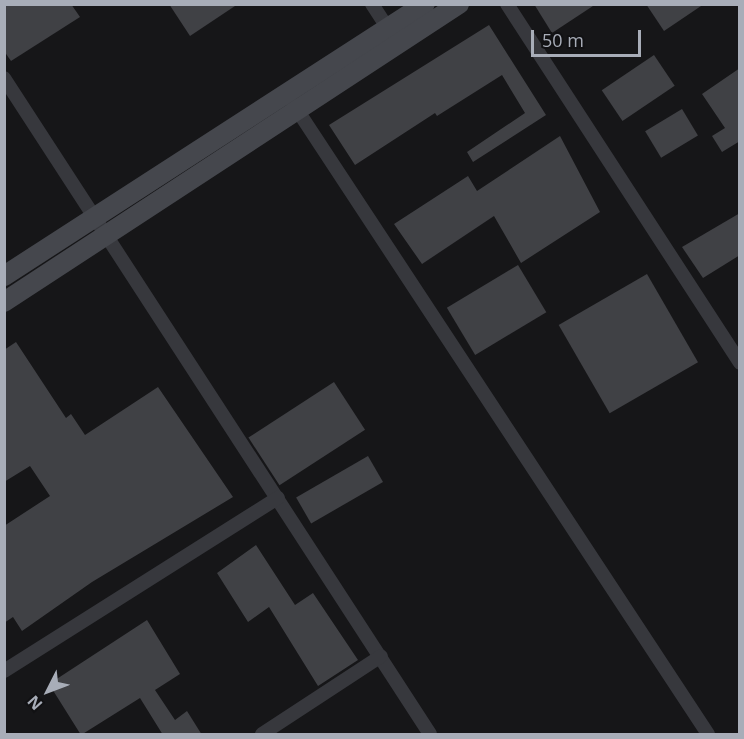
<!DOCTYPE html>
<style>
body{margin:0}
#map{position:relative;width:744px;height:739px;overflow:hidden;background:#161618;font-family:"Open Sans",sans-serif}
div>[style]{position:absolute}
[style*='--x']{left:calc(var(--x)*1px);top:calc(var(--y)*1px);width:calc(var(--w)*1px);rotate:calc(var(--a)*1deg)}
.building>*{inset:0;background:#404145;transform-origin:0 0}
.minor>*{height:14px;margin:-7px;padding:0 7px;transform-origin:7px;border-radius:7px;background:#37383d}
.secondary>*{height:20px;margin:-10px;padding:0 10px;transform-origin:10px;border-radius:10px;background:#45474d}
span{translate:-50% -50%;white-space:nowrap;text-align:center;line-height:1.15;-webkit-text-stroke:4.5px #111113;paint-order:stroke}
.frame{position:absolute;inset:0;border:6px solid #a8adb8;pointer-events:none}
.north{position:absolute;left:18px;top:661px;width:60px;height:60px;-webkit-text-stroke:4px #111113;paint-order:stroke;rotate:228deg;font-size:16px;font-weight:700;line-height:24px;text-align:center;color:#a8adb8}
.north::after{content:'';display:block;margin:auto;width:21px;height:27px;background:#a8adb8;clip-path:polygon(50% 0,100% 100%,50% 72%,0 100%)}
.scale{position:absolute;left:531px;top:30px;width:110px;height:27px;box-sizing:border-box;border:3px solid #a8adb8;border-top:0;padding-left:8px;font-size:18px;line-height:21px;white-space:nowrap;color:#a8adb8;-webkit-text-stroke:4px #111113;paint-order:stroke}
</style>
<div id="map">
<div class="building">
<div style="clip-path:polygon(4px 4px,71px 4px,80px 17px,11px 61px,4px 51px)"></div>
<div style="clip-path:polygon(169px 4px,238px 4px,190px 36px)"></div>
<div style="clip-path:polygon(534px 4px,596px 4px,552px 33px)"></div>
<div style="clip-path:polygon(646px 4px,704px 4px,664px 31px)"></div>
<div style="clip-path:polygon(489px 25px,546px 115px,473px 162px,467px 152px,525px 113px,502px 75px,437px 116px,435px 113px,355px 165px,329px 125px)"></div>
<div style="left:654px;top:55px;width:37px;height:63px;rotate:56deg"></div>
<div style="clip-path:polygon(740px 68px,740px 141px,722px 152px,712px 136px,725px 128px,702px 94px)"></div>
<div style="left:682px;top:109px;width:31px;height:43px;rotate:59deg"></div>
<div style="clip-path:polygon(560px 136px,600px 212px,521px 263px,494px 216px,422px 264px,394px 224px,468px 176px,477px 191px)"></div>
<div style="clip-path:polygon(740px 213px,740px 255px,703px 278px,682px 247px)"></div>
<div style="left:518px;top:265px;width:55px;height:83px;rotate:59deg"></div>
<div style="left:647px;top:274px;width:102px;height:102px;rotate:60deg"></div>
<div style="clip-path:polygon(16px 342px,66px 418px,71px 414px,85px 435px,158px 387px,233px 497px,92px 582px,22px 631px,13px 617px,4px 623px,4px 526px,50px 496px,30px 466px,4px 482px,4px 350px)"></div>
<div style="left:334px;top:382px;width:57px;height:102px;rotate:57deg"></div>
<div style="left:368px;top:456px;width:30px;height:83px;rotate:60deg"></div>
<div style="clip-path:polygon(256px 545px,295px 605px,313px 593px,358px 660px,318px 686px,269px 607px,248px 622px,217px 573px)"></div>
<div style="clip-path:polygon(147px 620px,180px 674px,155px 690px,175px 720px,187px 711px,202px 735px,163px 735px,140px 698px,81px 735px,49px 684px)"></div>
</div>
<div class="minor">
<div style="--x:372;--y:4;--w:37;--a:57"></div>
<div style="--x:507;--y:4;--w:428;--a:57"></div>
<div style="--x:4;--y:78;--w:782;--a:57"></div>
<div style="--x:294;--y:105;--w:753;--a:56.65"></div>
<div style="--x:4;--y:671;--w:324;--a:-32.3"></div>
<div style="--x:262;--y:734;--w:142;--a:-33.2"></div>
</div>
<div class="secondary">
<div style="--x:4;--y:276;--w:501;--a:-32.87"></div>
<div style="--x:4;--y:302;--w:544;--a:-33.22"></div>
</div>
<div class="frame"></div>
<div class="north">N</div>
<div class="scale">50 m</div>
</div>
